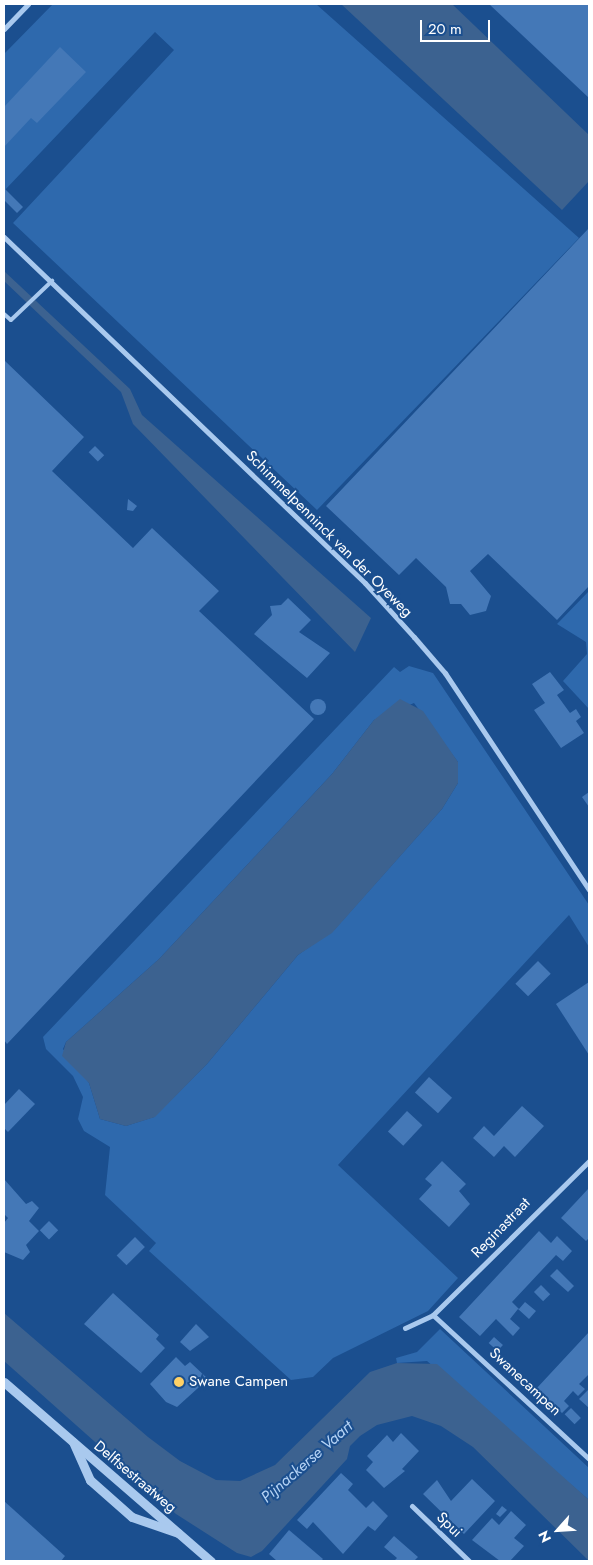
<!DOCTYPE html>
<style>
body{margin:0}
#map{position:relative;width:593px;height:1565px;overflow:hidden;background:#1b4f8f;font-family:Jost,sans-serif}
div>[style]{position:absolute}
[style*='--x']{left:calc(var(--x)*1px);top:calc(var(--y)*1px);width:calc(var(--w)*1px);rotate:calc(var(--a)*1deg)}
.green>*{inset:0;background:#2e69ad}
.water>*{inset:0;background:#3c6290}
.building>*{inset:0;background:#4478b7;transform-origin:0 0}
.round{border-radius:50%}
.service>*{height:4px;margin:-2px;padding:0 2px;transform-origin:2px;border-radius:2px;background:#a9c9ee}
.minor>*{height:5px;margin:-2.5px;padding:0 2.5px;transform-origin:2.5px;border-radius:2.5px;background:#a9c9ee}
.tertiary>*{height:9px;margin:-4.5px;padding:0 4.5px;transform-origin:4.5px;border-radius:4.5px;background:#a9c9ee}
.dots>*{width:14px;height:14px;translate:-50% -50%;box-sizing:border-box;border:2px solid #1b4f8f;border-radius:50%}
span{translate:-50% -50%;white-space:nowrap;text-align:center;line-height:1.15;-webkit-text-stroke:4px #1b4f8f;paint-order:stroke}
.street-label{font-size:15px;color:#fff}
.poi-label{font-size:15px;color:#fff}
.left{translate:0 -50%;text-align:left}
.water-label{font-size:16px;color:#b5d3f5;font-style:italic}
.frame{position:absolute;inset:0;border:5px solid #fff;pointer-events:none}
.north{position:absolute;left:533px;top:1505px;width:50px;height:50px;-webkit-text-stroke:4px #1b4f8f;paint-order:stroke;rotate:244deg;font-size:14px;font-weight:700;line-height:20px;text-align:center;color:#fff}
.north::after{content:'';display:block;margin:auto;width:18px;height:22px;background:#fff;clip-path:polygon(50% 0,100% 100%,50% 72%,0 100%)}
.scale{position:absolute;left:420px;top:20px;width:70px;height:22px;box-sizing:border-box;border:2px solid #fff;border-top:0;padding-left:6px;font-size:15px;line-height:18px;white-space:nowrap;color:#fff;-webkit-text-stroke:4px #1b4f8f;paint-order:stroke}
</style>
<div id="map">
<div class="green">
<div style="clip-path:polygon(53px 4px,316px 4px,579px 238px,317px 510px,13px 223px,174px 50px,155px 32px,4px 191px,4px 54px)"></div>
<div style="clip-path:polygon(589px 591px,589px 709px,563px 681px,587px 654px,586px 642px,557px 624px)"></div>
<div style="clip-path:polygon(evenodd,409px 666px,433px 673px,589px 905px,589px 947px,569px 915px,338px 1165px,458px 1278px,428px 1311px,333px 1358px,313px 1377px,291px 1380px,149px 1251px,156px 1243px,105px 1195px,110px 1147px,84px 1131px,78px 1119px,83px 1097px,73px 1076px,46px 1049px,43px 1037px,394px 667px,400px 672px,409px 666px,414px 703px,458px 762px,458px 783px,442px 809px,335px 929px,298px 955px,207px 1064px,154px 1117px,126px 1126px,100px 1119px,89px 1083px,63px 1049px,66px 1042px,159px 959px,332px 774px,374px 720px,414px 703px)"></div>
<div style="clip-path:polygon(440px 1329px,589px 1468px,589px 1500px,427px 1361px,397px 1363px,396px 1358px,417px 1352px)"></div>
</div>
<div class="water">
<div style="clip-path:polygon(341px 4px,452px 4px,589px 135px,589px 181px,562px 210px)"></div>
<div style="clip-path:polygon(4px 271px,130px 389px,142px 415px,371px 618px,355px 652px,133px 424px,121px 392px,4px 281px)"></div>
<div style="clip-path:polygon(400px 699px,423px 711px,458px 762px,458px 783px,442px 809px,332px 933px,298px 955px,207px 1064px,155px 1117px,126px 1126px,100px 1119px,89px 1083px,62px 1056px,66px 1042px,159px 959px,332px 774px,374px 720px)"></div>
<div style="clip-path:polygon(4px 1313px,148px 1437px,180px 1461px,216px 1480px,240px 1481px,275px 1465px,370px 1372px,397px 1363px,437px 1364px,589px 1500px,589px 1561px,473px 1447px,441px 1426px,412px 1416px,377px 1425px,360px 1436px,350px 1446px,347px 1459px,262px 1551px,251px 1557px,237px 1553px,176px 1514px,4px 1361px)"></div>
</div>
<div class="building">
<div style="clip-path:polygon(489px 4px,589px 4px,589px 98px)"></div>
<div style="clip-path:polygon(60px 47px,86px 72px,37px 123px,31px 118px,4px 147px,4px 107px)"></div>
<div style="clip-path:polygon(4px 188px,23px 207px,17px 213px,4px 200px)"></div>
<div style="clip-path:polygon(589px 228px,589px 586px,557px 620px,488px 554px,470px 571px,491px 596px,486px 611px,470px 615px,461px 604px,450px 604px,446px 587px,416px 558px,399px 575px,326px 506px)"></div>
<div style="clip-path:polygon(4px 360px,84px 437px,52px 471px,133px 548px,152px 528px,219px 591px,199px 611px,314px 719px,7px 1044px,4px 1040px)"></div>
<div style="left:95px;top:446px;width:13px;height:9px;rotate:45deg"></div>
<div style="clip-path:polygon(128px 499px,137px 506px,133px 511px,127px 510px)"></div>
<div style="clip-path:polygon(288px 598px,311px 620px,299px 632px,330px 653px,307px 678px,254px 634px,272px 615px,270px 606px,281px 605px)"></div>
<div style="clip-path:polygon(550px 672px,564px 690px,557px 695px,570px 713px,576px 709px,581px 717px,576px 721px,584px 733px,561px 748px,534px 710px,545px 703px,532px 684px)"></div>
<div class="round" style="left:310px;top:699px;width:16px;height:16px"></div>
<div style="clip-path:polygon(589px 792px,589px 807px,582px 797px)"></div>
<div style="left:538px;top:961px;width:18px;height:32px;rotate:45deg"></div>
<div style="clip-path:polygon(589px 982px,589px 1055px,556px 1004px)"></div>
<div style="left:429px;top:1077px;width:31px;height:21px;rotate:42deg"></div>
<div style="clip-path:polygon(19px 1089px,35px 1104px,8px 1132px,4px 1128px,4px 1105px)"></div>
<div style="clip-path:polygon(522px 1106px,544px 1126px,515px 1157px,504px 1146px,494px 1157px,473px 1138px,484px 1126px,494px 1136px)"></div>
<div style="left:407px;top:1111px;width:21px;height:28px;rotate:43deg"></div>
<div style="clip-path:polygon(442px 1161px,466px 1184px,459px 1191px,470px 1204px,449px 1227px,419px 1199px,432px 1185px,425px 1179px)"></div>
<div style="clip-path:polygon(4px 1179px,26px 1204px,32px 1201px,39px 1208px,29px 1221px,39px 1231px,26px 1245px,30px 1252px,23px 1260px,4px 1252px,4px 1223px,8px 1218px,4px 1214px)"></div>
<div style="clip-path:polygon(589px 1188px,589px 1238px,586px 1241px,561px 1218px)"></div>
<div style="left:49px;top:1221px;width:13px;height:13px;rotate:45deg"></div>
<div style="clip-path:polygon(539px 1231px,551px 1243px,557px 1236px,572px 1251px,563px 1261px,556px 1255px,512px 1302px,519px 1309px,525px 1302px,536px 1311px,529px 1319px,518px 1309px,510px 1319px,520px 1328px,513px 1336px,496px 1319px,480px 1336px,459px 1317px)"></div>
<div style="left:135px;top:1237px;width:14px;height:26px;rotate:45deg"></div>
<div style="clip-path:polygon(557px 1269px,574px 1286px,568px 1292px,550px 1276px)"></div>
<div style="left:541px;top:1285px;width:13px;height:10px;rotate:45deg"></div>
<div style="clip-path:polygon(113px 1293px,159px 1335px,156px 1339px,165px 1348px,141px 1373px,84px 1324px)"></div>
<div style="clip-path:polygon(196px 1324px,209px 1337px,190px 1351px,180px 1342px)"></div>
<div style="clip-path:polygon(589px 1332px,589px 1374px,579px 1384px,585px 1389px,578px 1396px,573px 1391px,564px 1401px,569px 1406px,562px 1413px,536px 1389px)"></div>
<div style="left:494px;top:1337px;width:12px;height:8px;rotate:42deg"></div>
<div style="clip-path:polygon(176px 1357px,185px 1366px,190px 1362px,208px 1379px,177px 1407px,166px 1402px,150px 1384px)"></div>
<div style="clip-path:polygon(588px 1390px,589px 1391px,589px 1408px,579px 1399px)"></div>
<div style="left:571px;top:1408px;width:14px;height:9px;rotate:45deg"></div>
<div style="clip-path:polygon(401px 1433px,419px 1451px,402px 1469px,405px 1471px,384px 1488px,366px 1470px,373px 1462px,367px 1456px,387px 1435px,393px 1442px)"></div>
<div style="clip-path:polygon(341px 1473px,353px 1484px,348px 1490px,366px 1508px,373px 1501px,388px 1516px,375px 1531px,368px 1526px,343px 1554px,313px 1522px,307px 1529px,297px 1520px)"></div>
<div style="clip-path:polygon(472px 1479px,495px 1501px,464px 1534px,423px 1494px,437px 1480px,451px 1501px)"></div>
<div style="clip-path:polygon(4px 1501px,65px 1556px,61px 1561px,4px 1561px)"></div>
<div style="clip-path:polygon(502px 1506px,507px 1510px,500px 1517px,496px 1514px)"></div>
<div style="clip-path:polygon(511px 1511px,526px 1525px,514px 1538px,524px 1546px,510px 1561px,500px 1561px,472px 1540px,492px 1518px,499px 1525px)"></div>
<div style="clip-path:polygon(289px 1530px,323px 1559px,321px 1561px,277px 1561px,269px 1554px)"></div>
<div style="clip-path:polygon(394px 1536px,418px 1557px,414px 1561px,394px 1561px,397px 1558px,384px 1547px)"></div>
</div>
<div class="service">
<div style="--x:4;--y:314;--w:9;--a:41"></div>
<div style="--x:11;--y:320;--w:57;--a:-43.6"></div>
</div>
<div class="minor">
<div style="--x:4;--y:29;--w:35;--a:-46"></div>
<div style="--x:4;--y:237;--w:500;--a:43.78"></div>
<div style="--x:365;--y:583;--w:73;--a:47.8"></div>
<div style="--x:414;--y:637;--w:48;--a:49.3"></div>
<div style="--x:445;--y:673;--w:260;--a:56.4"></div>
<div style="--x:589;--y:1161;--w:219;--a:135.4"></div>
<div style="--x:433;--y:1315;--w:212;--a:42.7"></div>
<div style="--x:405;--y:1328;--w:31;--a:-25"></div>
<div style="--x:412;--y:1506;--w:79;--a:44"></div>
</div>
<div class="tertiary">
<div style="--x:4;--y:1382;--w:274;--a:40.9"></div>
<div style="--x:73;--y:1442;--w:42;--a:65.9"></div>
<div style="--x:90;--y:1480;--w:56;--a:41.4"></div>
<div style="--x:132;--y:1517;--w:49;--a:19.2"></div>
</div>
<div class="dots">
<div style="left:179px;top:1382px;background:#ffd166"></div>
</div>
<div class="street-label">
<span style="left:329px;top:534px;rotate:45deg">Schimmelpenninck van der Oyeweg</span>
<span style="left:501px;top:1228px;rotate:-46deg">Reginastraat</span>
<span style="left:525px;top:1382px;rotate:43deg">Swanecampen</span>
<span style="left:135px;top:1477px;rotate:40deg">Delftsestraatweg</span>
<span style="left:449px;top:1525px;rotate:44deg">Spui</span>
</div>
<div class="poi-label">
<span class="left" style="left:189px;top:1382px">Swane Campen</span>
</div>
<div class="water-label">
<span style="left:307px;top:1462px;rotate:-41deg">Pijnackerse Vaart</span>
</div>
<div class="frame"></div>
<div class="north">N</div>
<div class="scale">20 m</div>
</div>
